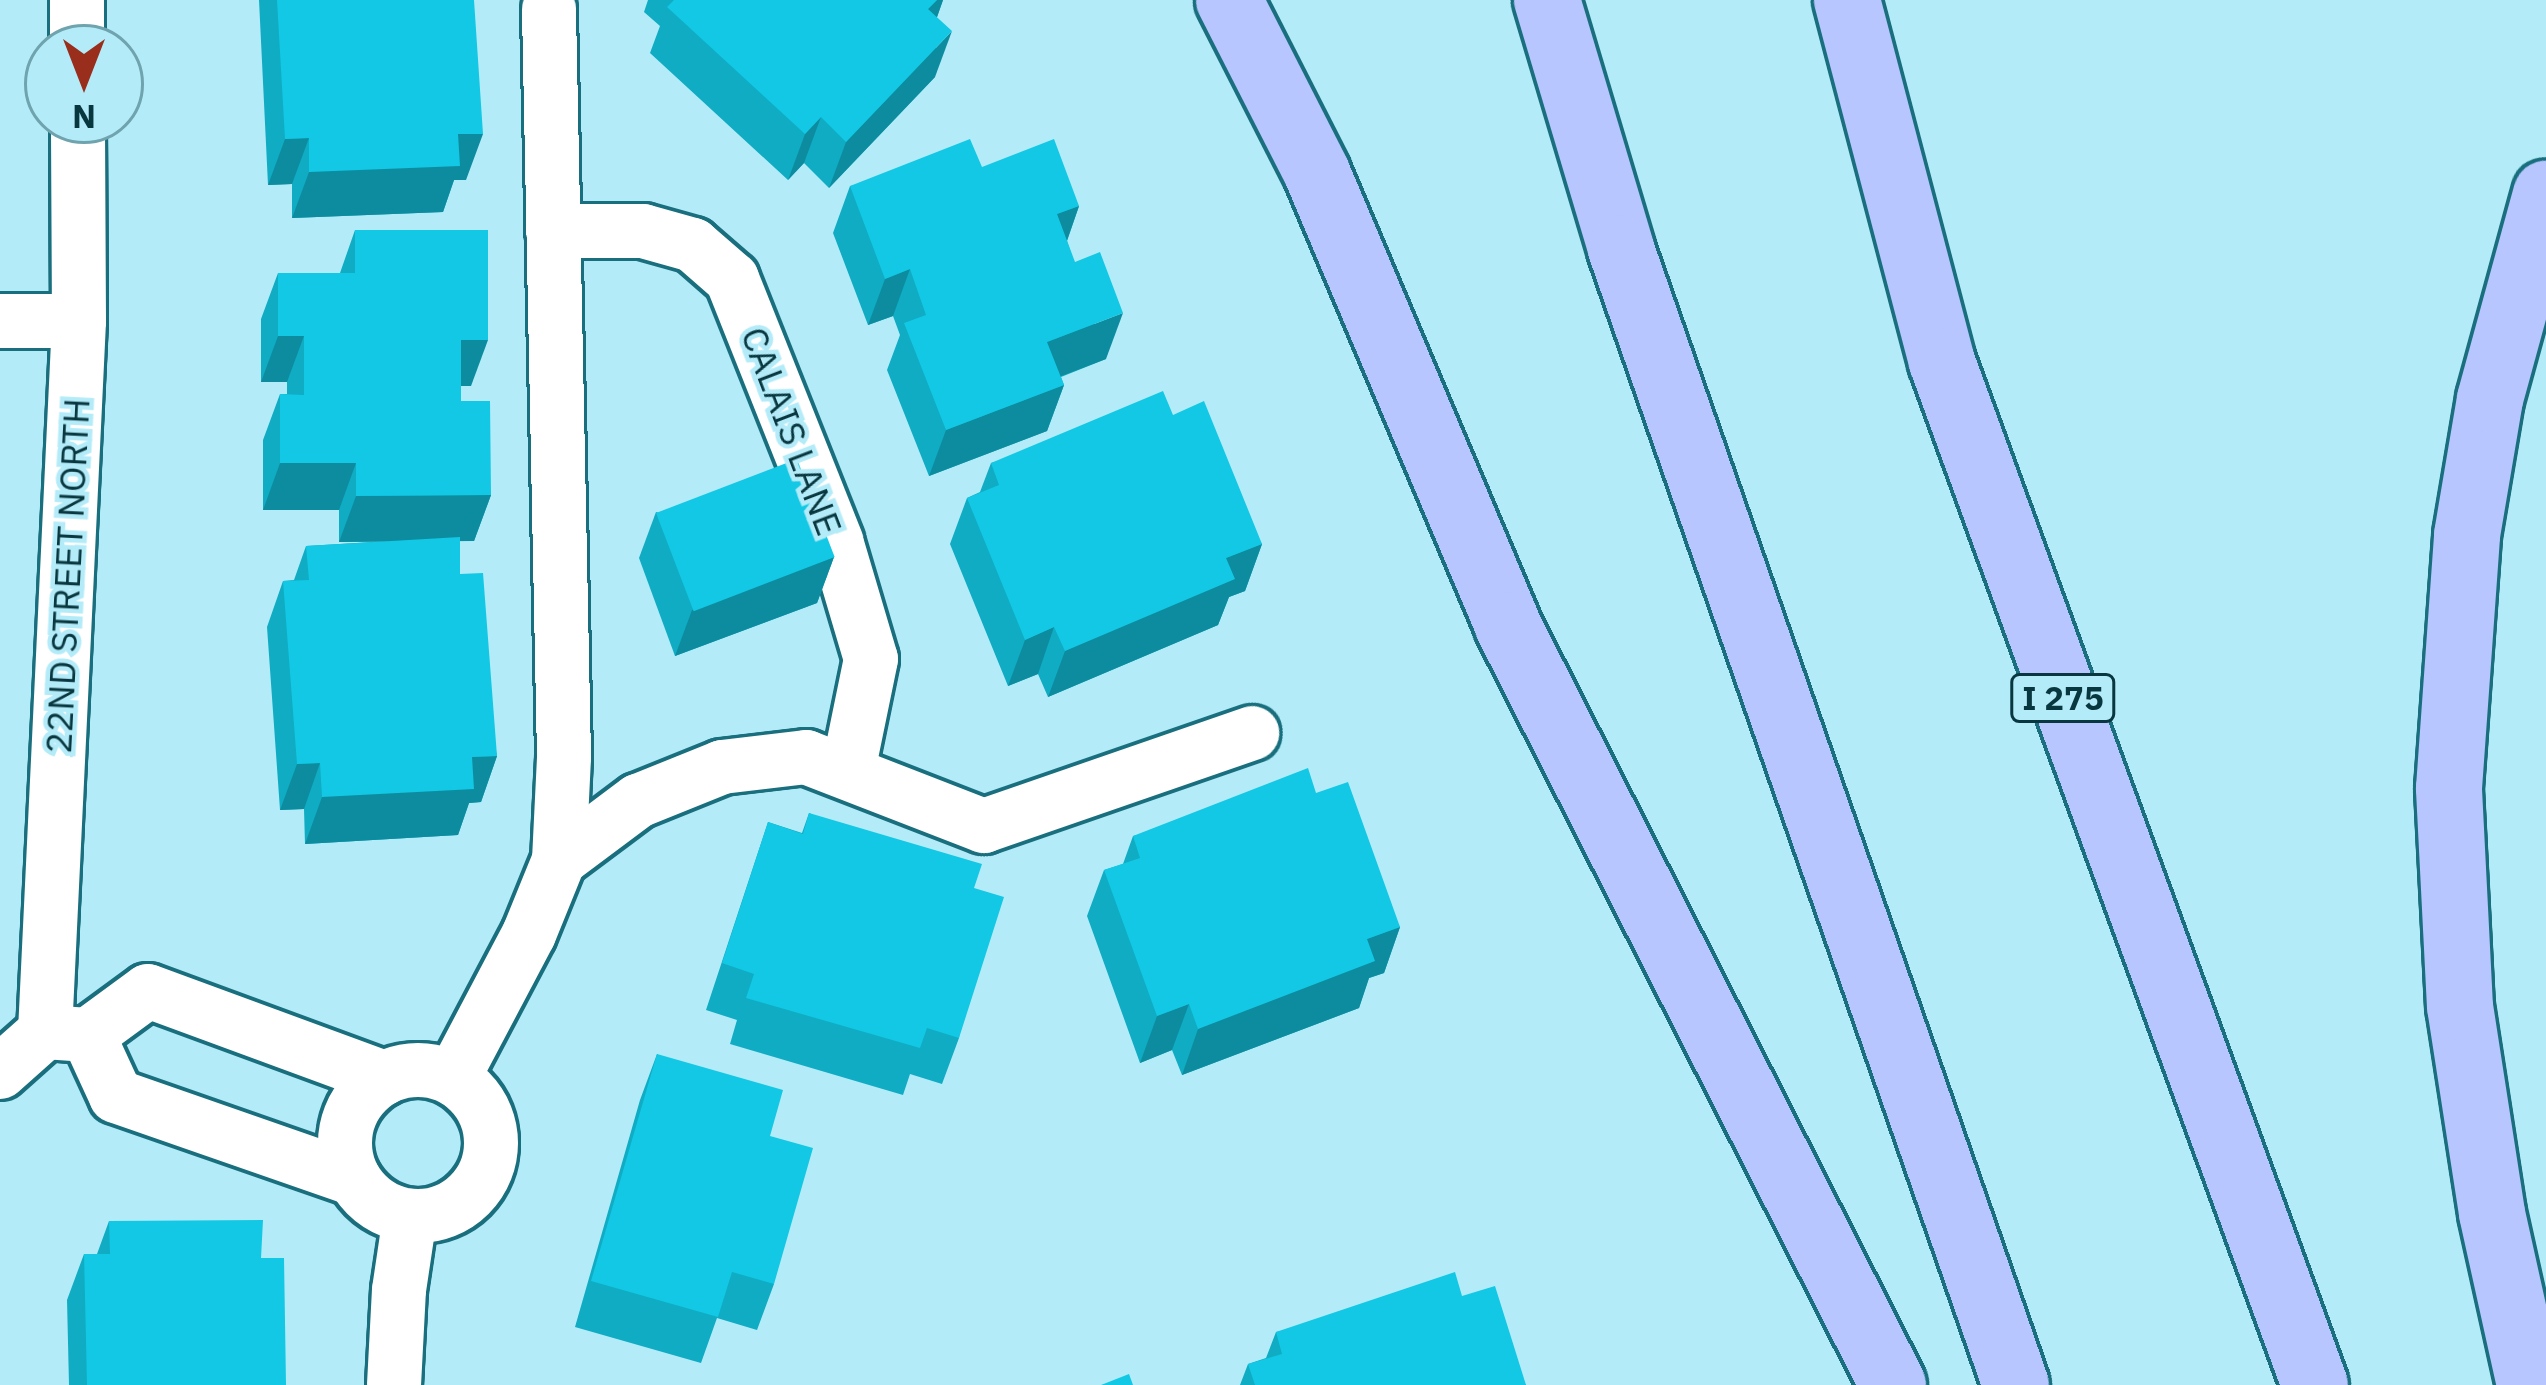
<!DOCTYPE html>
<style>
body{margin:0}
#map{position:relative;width:2546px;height:1385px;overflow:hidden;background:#b3ebf8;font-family:"IBM Plex Sans",sans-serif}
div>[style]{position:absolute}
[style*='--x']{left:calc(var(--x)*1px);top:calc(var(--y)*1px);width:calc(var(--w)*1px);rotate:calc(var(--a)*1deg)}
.roads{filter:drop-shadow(3px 0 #196f7e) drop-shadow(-3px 0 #196f7e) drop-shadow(0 3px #196f7e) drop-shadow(0 -3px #196f7e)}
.minor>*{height:54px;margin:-27px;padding:0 27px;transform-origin:27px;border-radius:27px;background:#fff}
.minor>.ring{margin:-27px;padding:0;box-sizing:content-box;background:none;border:54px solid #fff;border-radius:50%}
.motorway>*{height:66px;margin:-33px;padding:0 33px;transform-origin:33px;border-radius:33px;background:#b7c6fe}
.wall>*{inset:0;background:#0facc4}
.shaded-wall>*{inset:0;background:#0d8ca0}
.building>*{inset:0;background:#12c8e4;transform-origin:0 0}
span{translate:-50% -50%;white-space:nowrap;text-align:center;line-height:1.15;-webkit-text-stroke:9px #b3ebf8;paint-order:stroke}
.shield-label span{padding:3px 9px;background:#b3ebf8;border:3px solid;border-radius:9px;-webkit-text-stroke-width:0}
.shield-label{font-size:33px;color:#08373f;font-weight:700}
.street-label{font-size:36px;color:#08373f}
.north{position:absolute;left:24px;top:24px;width:120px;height:120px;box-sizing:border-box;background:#b3ebf8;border:3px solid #6fa3ae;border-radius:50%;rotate:180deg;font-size:33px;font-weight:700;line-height:48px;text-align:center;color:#08373f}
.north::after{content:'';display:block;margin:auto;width:42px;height:54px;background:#982e1b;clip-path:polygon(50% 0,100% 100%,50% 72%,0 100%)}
</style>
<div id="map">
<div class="roads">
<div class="minor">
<div style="--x:77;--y:0;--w:48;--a:90"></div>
<div style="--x:553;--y:231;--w:90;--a:0"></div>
<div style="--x:643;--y:231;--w:52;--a:15.6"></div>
<div style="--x:693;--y:245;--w:52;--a:41.1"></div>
<div style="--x:732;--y:279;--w:282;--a:68.3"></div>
<div style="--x:836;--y:541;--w:123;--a:73.5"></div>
<div style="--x:871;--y:659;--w:114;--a:101.6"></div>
<div style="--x:0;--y:321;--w:79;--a:0"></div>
<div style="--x:559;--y:860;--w:99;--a:-36.8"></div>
<div style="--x:638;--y:801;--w:91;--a:-22"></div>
<div style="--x:722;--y:767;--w:85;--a:-6.8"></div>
<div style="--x:806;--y:757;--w:191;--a:21.2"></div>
<div style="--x:984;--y:826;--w:284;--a:-19.1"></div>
<div style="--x:45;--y:1032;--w:712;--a:-87.26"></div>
<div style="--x:79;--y:321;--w:201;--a:-90.3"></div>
<div style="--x:88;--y:1035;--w:67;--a:65.3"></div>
<div style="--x:116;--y:1096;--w:252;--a:19.2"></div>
<div class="ring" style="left:345px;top:1070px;width:92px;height:92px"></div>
<div style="--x:0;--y:1072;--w:60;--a:-41.6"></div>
<div style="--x:45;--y:1032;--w:43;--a:4"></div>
<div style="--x:88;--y:1035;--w:74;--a:-36.3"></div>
<div style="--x:148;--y:991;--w:252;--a:20.2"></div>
<div style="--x:453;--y:1078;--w:163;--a:-62.2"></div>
<div style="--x:529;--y:934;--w:80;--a:-67.9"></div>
<div style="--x:559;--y:860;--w:103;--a:-87.2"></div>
<div style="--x:564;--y:757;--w:748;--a:-91.15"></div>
<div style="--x:394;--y:1385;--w:95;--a:-87"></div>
<div style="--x:399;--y:1290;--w:75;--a:-81.5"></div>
</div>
<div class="motorway">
<div style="--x:1229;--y:0;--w:194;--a:63"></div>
<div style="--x:1317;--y:173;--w:492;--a:67.1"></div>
<div style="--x:1508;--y:626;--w:851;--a:63.1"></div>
<div style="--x:1547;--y:0;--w:260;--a:73.4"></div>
<div style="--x:1621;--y:249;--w:1203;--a:70.83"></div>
<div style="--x:1847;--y:0;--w:374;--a:75.3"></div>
<div style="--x:1942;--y:362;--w:1089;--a:69.97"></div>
<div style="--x:2530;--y:1385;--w:176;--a:-102.5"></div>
<div style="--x:2492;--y:1213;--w:208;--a:-98.8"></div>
<div style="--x:2460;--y:1007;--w:219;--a:-92.9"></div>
<div style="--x:2449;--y:788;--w:254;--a:-85.9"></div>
<div style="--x:2467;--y:535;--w:138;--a:-80.4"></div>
<div style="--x:2490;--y:399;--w:213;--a:-74.7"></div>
</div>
</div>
<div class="wall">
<div style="clip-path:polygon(259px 0,474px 0,466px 180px,454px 180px,443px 212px,292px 218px,292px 184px,268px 185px)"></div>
<div style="clip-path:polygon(648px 0,943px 0,937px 17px,935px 77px,829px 188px,804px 163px,788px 180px,650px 53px,660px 26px,644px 12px)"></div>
<div style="clip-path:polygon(982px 167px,1079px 206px,1067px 241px,1106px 359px,1061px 377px,1064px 385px,1047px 431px,929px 476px,887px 370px,900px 335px,893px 316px,868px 325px,833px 233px,850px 186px)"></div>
<div style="clip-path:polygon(355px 230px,471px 386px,461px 386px,461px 401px,491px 495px,474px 541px,460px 541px,460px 574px,497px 756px,481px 802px,469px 803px,458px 835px,305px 844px,304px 809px,280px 810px,267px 627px,283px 581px,294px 580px,306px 546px,389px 541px,339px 542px,339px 510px,263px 510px,263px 440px,280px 394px,287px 394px,287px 382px,261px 382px,261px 319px,278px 273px,340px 273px)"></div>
<div style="clip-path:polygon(1173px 415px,1262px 544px,1245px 591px,1229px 597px,1218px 625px,1048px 697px,1038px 674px,1008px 686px,950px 544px,967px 498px,980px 492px,991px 463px)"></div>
<div style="clip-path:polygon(656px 512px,834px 557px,817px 603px,675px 656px,639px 558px)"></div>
<div style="clip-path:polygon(1316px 793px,1400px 927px,1384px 973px,1369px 978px,1359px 1008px,1182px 1075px,1172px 1050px,1140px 1063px,1087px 916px,1104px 870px,1123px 864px,1133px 836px)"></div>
<div style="clip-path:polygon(809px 813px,974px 888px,959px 1038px,942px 1084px,910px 1074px,903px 1095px,730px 1044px,737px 1020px,706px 1010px,768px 822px,802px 833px)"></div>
<div style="clip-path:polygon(657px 1054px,770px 1136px,774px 1284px,757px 1330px,717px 1318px,701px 1363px,575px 1327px,640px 1100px)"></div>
<div style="clip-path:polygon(109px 1221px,261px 1258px,286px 1385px,69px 1385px,67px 1300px,84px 1254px,97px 1254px)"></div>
<div style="clip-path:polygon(1462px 1296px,1526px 1385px,1240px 1385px,1248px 1364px,1266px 1358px,1276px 1332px)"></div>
</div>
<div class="shaded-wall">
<div style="clip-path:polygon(937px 0,943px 0,930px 37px,928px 9px)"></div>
<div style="clip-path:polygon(952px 31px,935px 77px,829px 188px,846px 142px)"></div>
<div style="clip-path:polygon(821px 117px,804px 163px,788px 180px,805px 134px)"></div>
<div style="clip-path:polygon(458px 134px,483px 134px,466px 180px,454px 180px,443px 212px,292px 218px,309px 172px)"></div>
<div style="clip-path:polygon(309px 138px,292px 184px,268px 185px,285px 139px)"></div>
<div style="clip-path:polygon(1079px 206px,1063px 252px,1057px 214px)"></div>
<div style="clip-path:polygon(910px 269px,893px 316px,868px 325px,885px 279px)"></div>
<div style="clip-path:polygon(1123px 313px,1106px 359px,1030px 388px,1047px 342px)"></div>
<div style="clip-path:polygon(278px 336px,304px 336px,287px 382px,261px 382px)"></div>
<div style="clip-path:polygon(461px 340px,488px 340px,471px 386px,445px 386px)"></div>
<div style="clip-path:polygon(1064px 385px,1047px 431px,929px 476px,946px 430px)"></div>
<div style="clip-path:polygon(280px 463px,356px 463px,339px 510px,263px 510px)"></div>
<div style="clip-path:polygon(491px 495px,474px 541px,339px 542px,356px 496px)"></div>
<div style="clip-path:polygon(1262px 544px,1245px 591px,1229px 597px,1218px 625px,1048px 697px,1065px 651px,1226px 558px)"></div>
<div style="clip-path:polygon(834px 557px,817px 603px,675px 656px,692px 610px)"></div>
<div style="clip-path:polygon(1054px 627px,1038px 674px,1008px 686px,1025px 640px)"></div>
<div style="clip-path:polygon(497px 756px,481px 802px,469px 803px,458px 835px,305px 844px,322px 797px,472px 757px)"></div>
<div style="clip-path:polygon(320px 763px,304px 809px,280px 810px,297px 764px)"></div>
<div style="clip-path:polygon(1400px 927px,1384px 973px,1369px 978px,1359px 1008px,1182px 1075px,1198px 1029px,1367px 939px)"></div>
<div style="clip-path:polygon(1189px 1004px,1172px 1050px,1140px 1063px,1157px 1016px)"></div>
</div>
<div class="building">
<div style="clip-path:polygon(277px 0,474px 0,483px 134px,458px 134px,460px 166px,309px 172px,309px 138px,285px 139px)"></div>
<div style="clip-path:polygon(674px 0,937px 0,928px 9px,952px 31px,846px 142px,821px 117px,805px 134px,667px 7px)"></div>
<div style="clip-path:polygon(970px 139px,982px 167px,1054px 139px,1079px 206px,1057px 214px,1075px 262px,1100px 252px,1123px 313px,1047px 342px,1064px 385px,946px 430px,904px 323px,926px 315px,910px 269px,885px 279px,850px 186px)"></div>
<div style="clip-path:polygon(355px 230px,488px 230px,488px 340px,461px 340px,461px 401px,490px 401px,491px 495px,356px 496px,356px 463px,280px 463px,280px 394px,304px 395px,304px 336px,278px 336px,278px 273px,355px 273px)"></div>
<div style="clip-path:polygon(1163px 391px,1173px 415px,1204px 401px,1262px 544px,1226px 558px,1235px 579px,1065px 651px,1054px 627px,1025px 640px,967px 498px,999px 485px,991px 463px)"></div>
<div style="left:797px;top:459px;width:105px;height:151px;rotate:69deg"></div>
<div style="clip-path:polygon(460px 537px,460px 574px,483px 573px,497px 756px,472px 757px,474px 789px,322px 797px,320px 763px,297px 764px,283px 581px,309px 580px,306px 546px)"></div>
<div style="clip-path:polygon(1308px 768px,1316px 793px,1348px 782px,1400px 927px,1367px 939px,1375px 961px,1198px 1029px,1189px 1004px,1157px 1016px,1104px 870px,1140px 858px,1133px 836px)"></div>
<div style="clip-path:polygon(809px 813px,982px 864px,974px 888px,1004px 897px,959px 1038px,927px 1028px,920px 1048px,746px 998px,754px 974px,722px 963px,768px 822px,803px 834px)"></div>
<div style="clip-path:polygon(657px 1054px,783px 1090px,770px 1136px,813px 1148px,774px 1284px,732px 1272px,718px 1317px,591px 1281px)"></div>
<div style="clip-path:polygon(263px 1220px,261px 1258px,284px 1258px,286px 1385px,87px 1385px,84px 1254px,110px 1254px,109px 1221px)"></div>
<div style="clip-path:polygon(1455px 1272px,1462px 1296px,1495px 1286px,1526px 1385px,1255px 1385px,1248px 1364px,1282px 1354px,1276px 1332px)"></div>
<div style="clip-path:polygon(1129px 1374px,1133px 1385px,1101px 1385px)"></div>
</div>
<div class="shield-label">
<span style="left:2063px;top:698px">I 275</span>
</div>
<div class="street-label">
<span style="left:792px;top:431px;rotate:69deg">CALAIS LANE</span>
<span style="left:67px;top:576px;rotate:-87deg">22ND STREET NORTH</span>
</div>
<div class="north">N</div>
</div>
